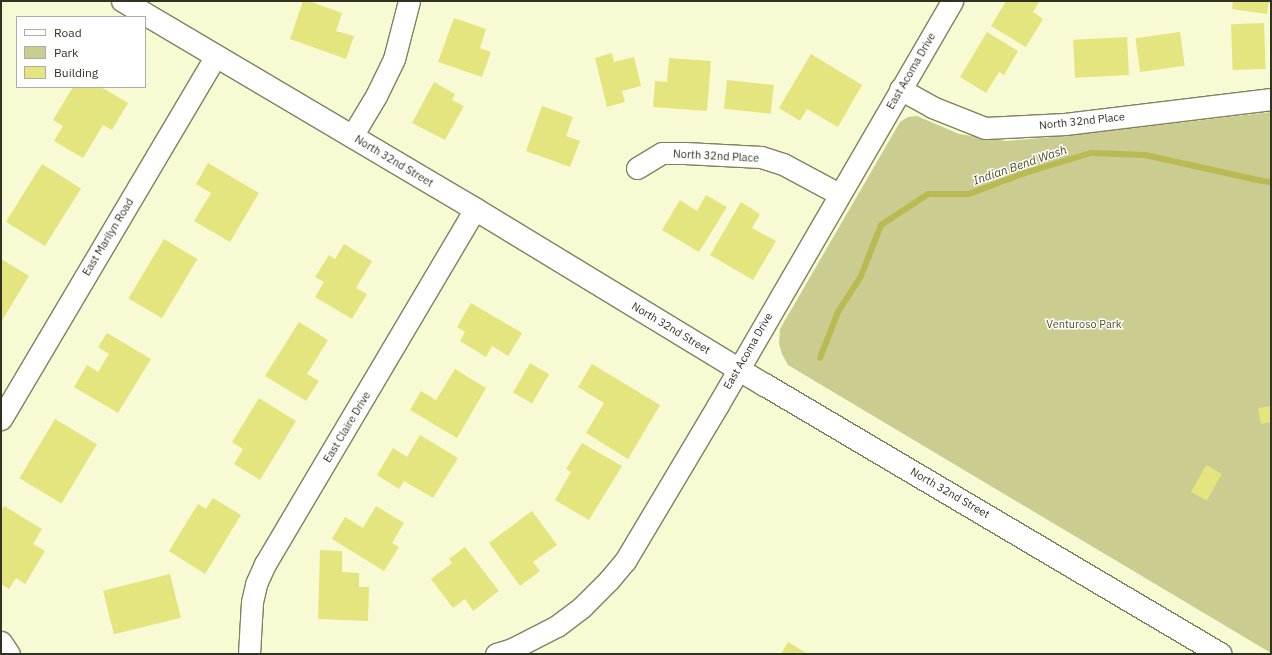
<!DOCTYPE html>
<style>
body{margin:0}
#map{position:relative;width:1272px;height:655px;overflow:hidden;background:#f8fad4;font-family:"IBM Plex Sans",sans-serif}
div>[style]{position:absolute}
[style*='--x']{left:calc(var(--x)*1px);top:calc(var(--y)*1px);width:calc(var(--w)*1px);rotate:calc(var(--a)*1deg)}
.green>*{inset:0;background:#cbcc8f}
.stream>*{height:6px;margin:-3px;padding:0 3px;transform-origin:3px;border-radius:3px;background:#b9ba52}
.building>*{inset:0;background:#e4e57e;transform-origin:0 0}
.roads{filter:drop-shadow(1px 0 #80815f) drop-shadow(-1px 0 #80815f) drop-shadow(0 1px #80815f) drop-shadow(0 -1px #80815f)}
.street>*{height:21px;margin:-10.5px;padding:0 10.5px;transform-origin:10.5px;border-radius:10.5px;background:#fff}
.secondary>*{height:22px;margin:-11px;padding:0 11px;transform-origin:11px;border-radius:11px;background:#fff}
span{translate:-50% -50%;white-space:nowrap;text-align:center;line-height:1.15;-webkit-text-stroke:3px #fff;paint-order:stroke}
.street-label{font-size:11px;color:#323223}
.park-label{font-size:11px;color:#515126}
.water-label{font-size:12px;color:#4c4c21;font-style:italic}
.frame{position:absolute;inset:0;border:2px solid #323223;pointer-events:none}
.legend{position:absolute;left:16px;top:16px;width:130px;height:72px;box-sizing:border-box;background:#fff;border:1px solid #adada7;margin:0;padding:5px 7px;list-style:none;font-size:12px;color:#323223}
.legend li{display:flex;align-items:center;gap:8px;height:20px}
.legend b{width:20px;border:1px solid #adada7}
</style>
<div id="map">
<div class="green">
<div style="clip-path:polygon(1271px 112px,1271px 653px,788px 365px,782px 354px,779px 344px,780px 329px,900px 122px,908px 117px,917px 116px,959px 134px,1006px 141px,1075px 135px)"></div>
</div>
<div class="stream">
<div style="--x:820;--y:358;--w:49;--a:-68.6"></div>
<div style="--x:838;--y:312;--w:43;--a:-57.4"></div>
<div style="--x:861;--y:276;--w:55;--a:-68.6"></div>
<div style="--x:881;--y:225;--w:56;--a:-33.4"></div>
<div style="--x:928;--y:194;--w:41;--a:0"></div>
<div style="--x:969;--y:194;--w:60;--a:-20.6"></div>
<div style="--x:1025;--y:173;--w:69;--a:-16.9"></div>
<div style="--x:1091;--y:153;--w:54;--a:2.1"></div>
<div style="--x:1145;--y:155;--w:120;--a:12.5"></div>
<div style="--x:1262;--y:181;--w:9;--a:6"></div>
</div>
<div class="building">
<div style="clip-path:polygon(303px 1px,309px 1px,342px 13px,336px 31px,354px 36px,346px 59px,290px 39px)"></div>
<div style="clip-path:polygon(1006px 1px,1039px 2px,1033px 12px,1043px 19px,1026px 47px,991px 26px)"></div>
<div style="clip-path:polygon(1233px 1px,1269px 1px,1267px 14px,1232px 9px)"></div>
<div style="clip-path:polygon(454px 18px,486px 29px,480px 48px,491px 52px,482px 77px,438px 62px)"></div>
<div style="left:1264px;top:23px;width:46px;height:33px;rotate:88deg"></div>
<div style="clip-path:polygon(987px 32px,1018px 51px,1004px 75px,999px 72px,986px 93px,960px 77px)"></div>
<div style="left:1180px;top:32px;width:34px;height:45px;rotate:82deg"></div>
<div style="left:1127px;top:37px;width:38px;height:54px;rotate:87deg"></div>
<div style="clip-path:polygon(612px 53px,614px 62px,634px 57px,641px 86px,622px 91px,625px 102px,607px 107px,595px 58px)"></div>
<div style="clip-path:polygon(811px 54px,862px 85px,838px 127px,807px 109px,800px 121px,779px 108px)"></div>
<div style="clip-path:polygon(669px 58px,711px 61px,707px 111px,653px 107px,655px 81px,667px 82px)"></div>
<div style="left:727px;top:80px;width:47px;height:29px;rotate:6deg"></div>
<div style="clip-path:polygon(434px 82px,455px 94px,452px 100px,464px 106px,445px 140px,412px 123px)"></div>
<div style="clip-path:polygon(73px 87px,101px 87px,128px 103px,112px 130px,103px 125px,83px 158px,54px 141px,63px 126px,53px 120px)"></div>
<div style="clip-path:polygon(542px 106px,573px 117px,566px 136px,580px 141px,570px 167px,526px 151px)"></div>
<div style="clip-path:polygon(208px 163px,259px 193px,230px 242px,194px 221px,211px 193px,196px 184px)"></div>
<div style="left:42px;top:164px;width:46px;height:68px;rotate:32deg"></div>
<div style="clip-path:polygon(706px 195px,727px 207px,699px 252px,662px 230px,680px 200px,697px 211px)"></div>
<div style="clip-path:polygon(741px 202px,760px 214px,752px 228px,776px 241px,753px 280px,710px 255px)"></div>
<div style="left:164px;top:239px;width:39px;height:69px;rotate:31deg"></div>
<div style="clip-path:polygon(344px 244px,372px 261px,356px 288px,367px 294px,352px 319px,315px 297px,324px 282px,315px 277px,329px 255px,335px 259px)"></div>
<div style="clip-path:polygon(1px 259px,29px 276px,1px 322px)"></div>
<div style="clip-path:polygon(471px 303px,522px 333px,508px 356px,492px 346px,486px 357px,460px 341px,465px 332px,457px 327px)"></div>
<div style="clip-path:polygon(299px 322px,328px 340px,307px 374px,319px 381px,306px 401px,265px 376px)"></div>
<div style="clip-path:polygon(107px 333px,151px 359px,118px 413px,74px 387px,87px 365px,98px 372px,109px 354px,98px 347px)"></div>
<div style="left:530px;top:363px;width:22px;height:34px;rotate:30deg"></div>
<div style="clip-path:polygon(592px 364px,660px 405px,628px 459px,586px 433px,604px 403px,578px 387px)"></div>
<div style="clip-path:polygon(455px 369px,486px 388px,457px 438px,410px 410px,421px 391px,436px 400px)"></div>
<div style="clip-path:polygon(259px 398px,296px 421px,260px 480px,234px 464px,243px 449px,232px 442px)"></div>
<div style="clip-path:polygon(1271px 406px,1271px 422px,1261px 424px,1258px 408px)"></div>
<div style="left:55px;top:419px;width:49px;height:69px;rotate:31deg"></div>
<div style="clip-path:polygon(420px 435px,458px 458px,433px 498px,404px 481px,399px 489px,377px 475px,393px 448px,407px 457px)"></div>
<div style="clip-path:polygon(582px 443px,622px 466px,589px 520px,555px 500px,571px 472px,566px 469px)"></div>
<div style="left:1206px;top:465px;width:18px;height:31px;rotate:29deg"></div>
<div style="clip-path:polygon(213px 498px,241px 515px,205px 574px,169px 551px,198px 504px,206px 509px)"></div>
<div style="clip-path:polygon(4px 506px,42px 529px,33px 544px,45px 551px,25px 584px,16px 578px,9px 589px,1px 584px,1px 511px)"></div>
<div style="clip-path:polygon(376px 506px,404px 523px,392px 543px,399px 547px,384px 571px,332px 539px,345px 517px,363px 528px)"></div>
<div style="clip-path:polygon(532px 511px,557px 545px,533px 562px,540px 571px,520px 586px,489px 543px)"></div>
<div style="clip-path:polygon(465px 547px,499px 591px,473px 611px,465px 599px,453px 608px,431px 579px,452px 563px,449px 559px)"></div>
<div style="clip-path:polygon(320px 550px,342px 551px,342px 572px,359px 573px,359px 587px,369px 587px,368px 621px,318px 619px)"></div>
<div style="left:170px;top:574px;width:45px;height:69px;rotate:76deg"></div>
<div style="clip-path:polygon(788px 642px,808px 654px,781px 654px)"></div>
</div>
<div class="roads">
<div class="street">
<div style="--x:900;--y:89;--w:37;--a:29"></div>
<div style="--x:932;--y:107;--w:57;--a:21.6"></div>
<div style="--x:985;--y:128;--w:80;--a:-2.9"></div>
<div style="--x:1065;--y:124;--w:208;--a:-6.9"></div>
<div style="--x:352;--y:136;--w:47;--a:-59"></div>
<div style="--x:376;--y:96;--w:41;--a:-64.1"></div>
<div style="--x:394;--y:59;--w:60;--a:-75.5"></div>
<div style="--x:637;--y:168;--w:29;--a:-31"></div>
<div style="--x:662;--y:153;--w:23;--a:0"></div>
<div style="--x:685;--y:153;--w:76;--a:3"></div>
<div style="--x:761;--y:157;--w:23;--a:18"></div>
<div style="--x:783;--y:164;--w:64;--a:28.2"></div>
<div style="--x:1;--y:419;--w:422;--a:-59.4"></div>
<div style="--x:1;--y:642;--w:14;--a:56"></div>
<div style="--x:249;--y:654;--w:52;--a:-86.7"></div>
<div style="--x:252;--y:602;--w:18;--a:-77"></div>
<div style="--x:256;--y:584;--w:22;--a:-66"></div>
<div style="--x:265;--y:564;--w:412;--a:-59.4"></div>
<div style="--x:496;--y:654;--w:17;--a:-17"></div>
<div style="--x:512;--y:649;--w:51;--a:-27.1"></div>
<div style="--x:557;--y:626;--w:31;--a:-37"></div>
<div style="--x:582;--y:607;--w:38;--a:-45"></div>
<div style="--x:609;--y:580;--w:25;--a:-50"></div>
<div style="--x:625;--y:561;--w:182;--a:-59.2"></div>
<div style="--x:718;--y:405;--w:467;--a:-59.9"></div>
</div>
<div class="secondary">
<div style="--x:123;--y:1;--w:409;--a:30.6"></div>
<div style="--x:475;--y:209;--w:339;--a:31.3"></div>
<div style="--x:765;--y:385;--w:529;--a:30.59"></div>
</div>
</div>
<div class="street-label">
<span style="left:911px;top:71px;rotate:-60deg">East Acoma Drive</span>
<span style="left:1082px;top:121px;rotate:-6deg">North 32nd Place</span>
<span style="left:716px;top:156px;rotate:3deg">North 32nd Place</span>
<span style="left:394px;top:161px;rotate:31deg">North 32nd Street</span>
<span style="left:108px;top:237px;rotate:-59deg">East Marilyn Road</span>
<span style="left:671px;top:328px;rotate:31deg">North 32nd Street</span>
<span style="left:748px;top:351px;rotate:-60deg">East Acoma Drive</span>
<span style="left:347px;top:427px;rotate:-59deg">East Claire Drive</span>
<span style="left:950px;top:493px;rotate:30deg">North 32nd Street</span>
</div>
<div class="park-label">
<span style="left:1084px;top:324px">Venturoso Park</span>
</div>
<div class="water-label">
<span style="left:1020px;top:165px;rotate:-19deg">Indian Bend Wash</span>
</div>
<div class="frame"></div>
<ul class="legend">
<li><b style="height:5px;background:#fff"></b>Road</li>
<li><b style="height:11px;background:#cbcc8f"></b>Park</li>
<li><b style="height:11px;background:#e4e57e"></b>Building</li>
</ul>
</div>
